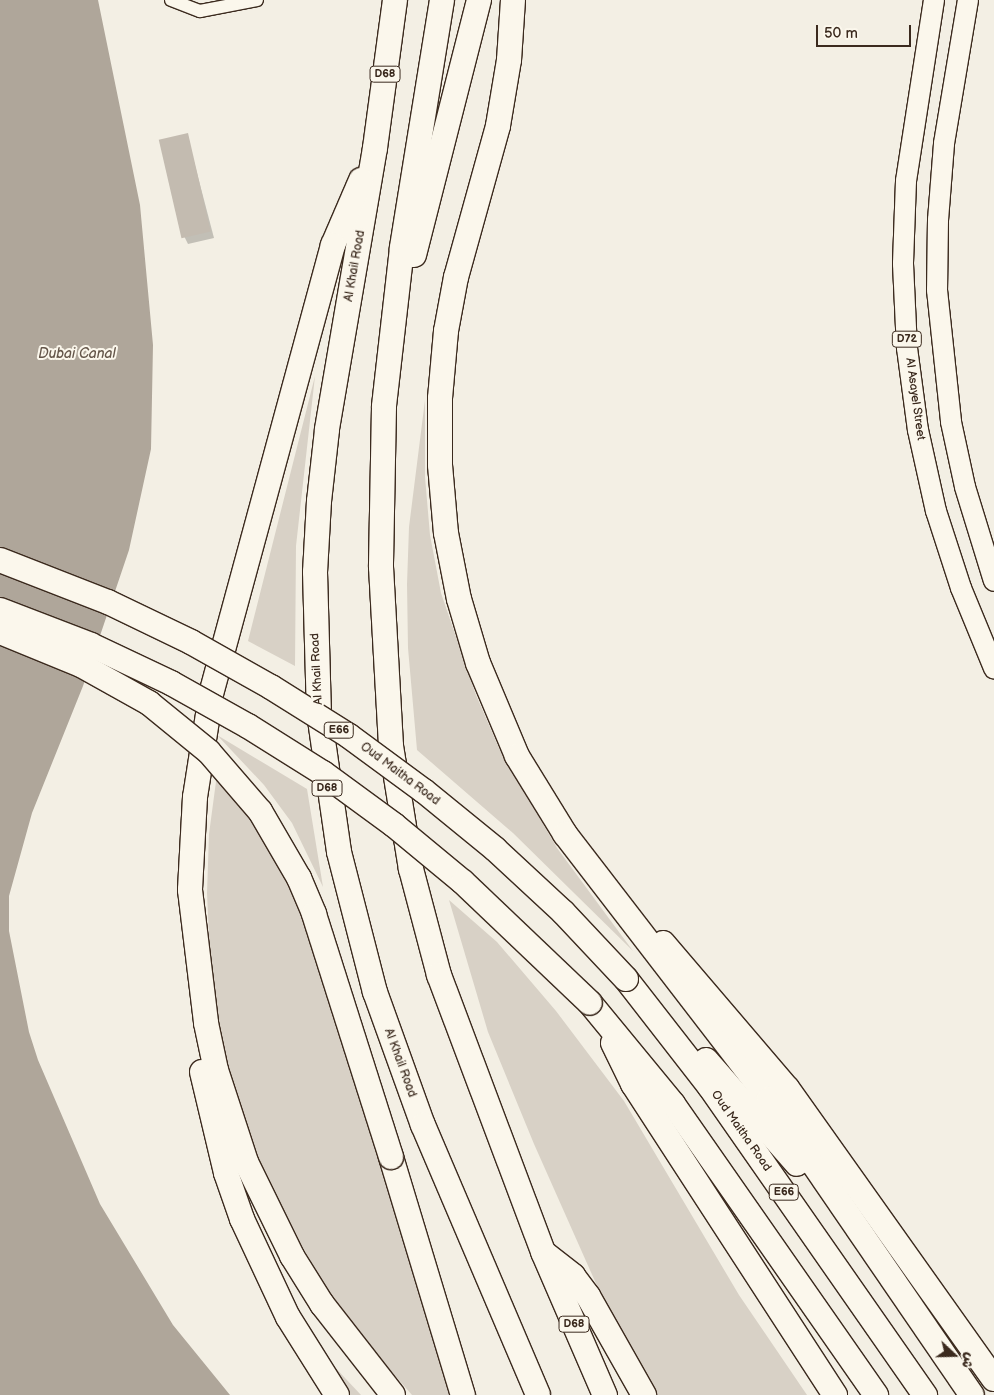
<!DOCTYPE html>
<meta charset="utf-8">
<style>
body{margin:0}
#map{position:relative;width:994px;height:1395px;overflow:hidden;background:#f3efe4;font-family:"Balsamiq Sans","Playpen Sans Arabic",sans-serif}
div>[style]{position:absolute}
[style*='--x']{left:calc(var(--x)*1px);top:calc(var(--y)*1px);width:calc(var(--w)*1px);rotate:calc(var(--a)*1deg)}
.green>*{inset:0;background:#d8d1c6}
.water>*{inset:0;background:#afa69a}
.shadow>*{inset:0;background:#0003}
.building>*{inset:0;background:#c3bbb0;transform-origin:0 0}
.roads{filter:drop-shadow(1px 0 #3b2a1e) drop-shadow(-1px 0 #3b2a1e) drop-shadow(0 1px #3b2a1e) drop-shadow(0 -1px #3b2a1e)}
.street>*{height:12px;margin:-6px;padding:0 6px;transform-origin:6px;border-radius:6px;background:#fbf7ec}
.primary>*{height:20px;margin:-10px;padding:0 10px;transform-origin:10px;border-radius:10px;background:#fbf7ec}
.highway>*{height:24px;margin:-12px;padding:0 12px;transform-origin:12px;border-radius:12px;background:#fbf7ec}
.bridges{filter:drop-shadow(1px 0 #3b2a1e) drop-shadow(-1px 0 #3b2a1e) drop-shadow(0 1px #3b2a1e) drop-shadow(0 -1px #3b2a1e)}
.highway-bridge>*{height:24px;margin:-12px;padding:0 12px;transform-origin:12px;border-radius:12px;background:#fbf7ec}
span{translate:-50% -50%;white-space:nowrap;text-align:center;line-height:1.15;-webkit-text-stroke:4px #fbf7ec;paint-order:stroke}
.shield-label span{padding:1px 4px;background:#fbf7ec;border:1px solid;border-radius:4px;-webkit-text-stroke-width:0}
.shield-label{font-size:11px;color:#3b2a1e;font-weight:700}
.street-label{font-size:12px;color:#3b2a1e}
.water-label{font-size:14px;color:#645549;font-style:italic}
.north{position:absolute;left:929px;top:1330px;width:50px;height:50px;-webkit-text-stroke:4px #fbf7ec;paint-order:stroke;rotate:111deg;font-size:14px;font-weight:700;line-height:20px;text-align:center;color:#3b2a1e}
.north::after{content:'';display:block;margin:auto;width:18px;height:22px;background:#3b2a1e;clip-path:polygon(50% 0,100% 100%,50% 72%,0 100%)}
.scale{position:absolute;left:816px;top:25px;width:95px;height:22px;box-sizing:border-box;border:2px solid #3b2a1e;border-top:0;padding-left:6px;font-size:15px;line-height:18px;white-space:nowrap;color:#3b2a1e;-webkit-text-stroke:4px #fbf7ec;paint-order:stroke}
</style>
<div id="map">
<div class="green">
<div style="clip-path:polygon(315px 376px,296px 546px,295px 666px,248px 641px)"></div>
<div style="clip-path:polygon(425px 400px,425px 477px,430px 535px,441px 593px,476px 695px,499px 748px,557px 848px,633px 951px,513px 833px,417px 750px,408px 648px,407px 584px,409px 527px)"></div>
<div style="clip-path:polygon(217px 735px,307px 789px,323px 887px,292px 823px,264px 785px)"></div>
<div style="clip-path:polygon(217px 774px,268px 840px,302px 911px,367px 1123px,394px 1194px,453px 1395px,412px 1395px,370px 1347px,329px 1293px,256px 1166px,220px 1046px,210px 960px,207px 893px,209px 834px)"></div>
<div style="clip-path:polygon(449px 900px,497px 942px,556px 1011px,624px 1101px,739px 1295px,807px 1395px,655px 1395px,598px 1288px,534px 1144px,488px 1032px)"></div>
<div style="clip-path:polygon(329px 1361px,361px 1395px,349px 1395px)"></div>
</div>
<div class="water">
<div style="clip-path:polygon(0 0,98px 0,140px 205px,153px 345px,151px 449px,129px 550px,83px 686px,32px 813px,9px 896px,9px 931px,29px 1032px,38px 1060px,100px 1204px,173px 1325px,230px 1395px,0 1395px)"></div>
</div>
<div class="shadow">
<div style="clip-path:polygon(187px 135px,214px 238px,188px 244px,184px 236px)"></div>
</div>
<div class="building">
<div style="left:188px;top:133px;width:101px;height:30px;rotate:77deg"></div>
</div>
<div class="roads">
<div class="street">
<div style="--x:171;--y:0;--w:31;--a:21"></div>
<div style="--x:200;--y:11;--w:58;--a:-10.9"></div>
</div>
<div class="primary">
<div style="--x:934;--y:0;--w:183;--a:98.8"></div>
<div style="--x:906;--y:181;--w:83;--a:92.1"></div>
<div style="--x:903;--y:264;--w:84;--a:87.3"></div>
<div style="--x:907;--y:348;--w:83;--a:82.4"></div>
<div style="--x:918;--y:430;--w:83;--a:77.5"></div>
<div style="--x:936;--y:511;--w:81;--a:72"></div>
<div style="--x:961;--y:588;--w:87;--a:67.6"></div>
<div style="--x:968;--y:0;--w:146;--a:99.5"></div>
<div style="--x:944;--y:144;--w:76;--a:94.5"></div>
<div style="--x:938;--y:220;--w:70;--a:90.8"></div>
<div style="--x:937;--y:290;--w:133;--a:83.9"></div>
<div style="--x:951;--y:422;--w:66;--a:77.8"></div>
<div style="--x:965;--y:487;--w:98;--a:72.9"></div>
</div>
<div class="highway">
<div style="--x:395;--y:0;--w:149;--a:97.7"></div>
<div style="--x:375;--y:148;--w:286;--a:99.7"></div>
<div style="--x:327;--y:430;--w:71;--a:96.4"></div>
<div style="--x:319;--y:501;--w:71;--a:93.2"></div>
<div style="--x:315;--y:572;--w:141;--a:88.4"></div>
<div style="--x:319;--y:713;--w:140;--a:81.8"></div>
<div style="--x:339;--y:852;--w:145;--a:75.6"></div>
<div style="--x:375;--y:992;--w:141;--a:70.2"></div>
<div style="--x:423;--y:1125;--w:293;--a:66.9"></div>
<div style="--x:442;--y:0;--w:251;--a:99.2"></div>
<div style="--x:402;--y:248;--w:160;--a:96.5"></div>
<div style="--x:384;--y:407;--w:160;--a:91.1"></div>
<div style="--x:381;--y:567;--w:179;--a:86.8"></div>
<div style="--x:391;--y:746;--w:125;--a:80.8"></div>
<div style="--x:411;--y:869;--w:110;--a:75.2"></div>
<div style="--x:439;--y:975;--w:296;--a:69.4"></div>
<div style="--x:543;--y:1252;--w:156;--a:66.6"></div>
<div style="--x:513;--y:0;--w:60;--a:93.8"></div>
<div style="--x:509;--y:60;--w:67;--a:99.5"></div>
<div style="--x:498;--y:126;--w:157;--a:105.5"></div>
<div style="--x:456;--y:277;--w:55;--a:100.5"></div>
<div style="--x:446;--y:331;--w:67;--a:95.1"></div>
<div style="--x:440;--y:398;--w:67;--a:90"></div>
<div style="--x:440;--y:465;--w:68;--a:85"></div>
<div style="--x:446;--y:533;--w:67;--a:78.9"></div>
<div style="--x:459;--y:599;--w:67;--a:73.5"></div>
<div style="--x:478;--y:663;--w:101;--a:67.2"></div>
<div style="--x:517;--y:756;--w:92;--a:58.4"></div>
<div style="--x:565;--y:834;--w:334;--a:52.4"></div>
<div style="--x:769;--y:1099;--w:359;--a:55.6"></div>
<div style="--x:361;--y:180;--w:71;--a:113.3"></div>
<div style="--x:333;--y:245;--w:466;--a:105.2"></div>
<div style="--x:211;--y:695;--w:103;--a:98.9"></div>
<div style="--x:195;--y:797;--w:93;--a:93.1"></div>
<div style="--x:190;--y:890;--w:134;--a:83.1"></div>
<div style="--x:206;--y:1023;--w:48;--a:78"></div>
<div style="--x:216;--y:1070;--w:97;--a:71.9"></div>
<div style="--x:246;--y:1162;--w:105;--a:63.9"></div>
<div style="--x:292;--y:1256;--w:57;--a:58"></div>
<div style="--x:322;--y:1304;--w:115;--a:52"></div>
<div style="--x:414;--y:255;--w:263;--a:-75.7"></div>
<div style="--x:663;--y:943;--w:191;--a:49.5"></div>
<div style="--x:787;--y:1088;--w:357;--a:54.6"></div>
<div style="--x:626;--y:979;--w:137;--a:52.1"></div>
<div style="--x:710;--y:1087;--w:376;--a:55.1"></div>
<div style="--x:590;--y:1003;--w:131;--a:50.6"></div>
<div style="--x:673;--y:1104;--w:355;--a:55.1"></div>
<div style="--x:613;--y:1043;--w:46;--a:64"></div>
<div style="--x:633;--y:1084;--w:371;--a:57"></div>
<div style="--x:706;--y:1060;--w:138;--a:48.8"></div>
<div style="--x:202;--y:1072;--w:104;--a:76.6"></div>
<div style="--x:226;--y:1173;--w:49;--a:70.8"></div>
<div style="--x:242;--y:1219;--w:108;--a:64.9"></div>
<div style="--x:288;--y:1317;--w:92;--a:57.9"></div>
<div style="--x:391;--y:1157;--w:249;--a:73.2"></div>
<div style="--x:544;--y:1253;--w:37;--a:38"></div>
<div style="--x:573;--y:1276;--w:25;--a:53"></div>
<div style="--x:588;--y:1296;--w:114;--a:60.5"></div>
</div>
</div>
<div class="bridges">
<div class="highway-bridge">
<div style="--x:0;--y:560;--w:116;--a:21.3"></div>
<div style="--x:108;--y:602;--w:92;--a:25.7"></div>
<div style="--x:191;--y:642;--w:92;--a:29.4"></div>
<div style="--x:271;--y:687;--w:92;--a:32.1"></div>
<div style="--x:349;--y:736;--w:93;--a:36.3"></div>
<div style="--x:424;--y:791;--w:92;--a:39.2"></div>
<div style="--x:495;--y:849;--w:93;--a:42.8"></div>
<div style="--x:563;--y:912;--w:92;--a:46.8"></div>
<div style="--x:0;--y:610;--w:97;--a:21"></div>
<div style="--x:91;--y:645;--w:89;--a:25.4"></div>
<div style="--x:171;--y:683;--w:88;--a:29.2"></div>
<div style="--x:248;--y:726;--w:89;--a:32.1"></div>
<div style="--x:323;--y:773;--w:88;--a:36.2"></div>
<div style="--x:394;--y:825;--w:89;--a:39.6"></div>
<div style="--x:463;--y:882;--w:175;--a:43.6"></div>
<div style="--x:0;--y:632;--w:87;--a:22.2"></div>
<div style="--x:81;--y:665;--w:78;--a:29.2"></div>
<div style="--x:149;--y:703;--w:77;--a:39.2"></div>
<div style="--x:209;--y:752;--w:78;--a:49.2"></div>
<div style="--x:260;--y:811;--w:78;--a:59.8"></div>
<div style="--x:299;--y:878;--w:39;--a:67"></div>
<div style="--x:314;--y:914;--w:255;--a:72.4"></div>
</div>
</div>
<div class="shield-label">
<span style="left:385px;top:74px">D68</span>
<span style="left:907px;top:339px">D72</span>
<span style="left:339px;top:730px">E66</span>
<span style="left:327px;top:788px">D68</span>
<span style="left:784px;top:1192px">E66</span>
<span style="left:574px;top:1324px">D68</span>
</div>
<div class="street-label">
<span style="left:355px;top:266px;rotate:-80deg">Al Khail Road</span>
<span style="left:915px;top:399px;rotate:82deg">Al Asayel Street</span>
<span style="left:317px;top:669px;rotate:-93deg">Al Khail Road</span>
<span style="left:400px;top:774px;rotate:37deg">Oud Maitha Road</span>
<span style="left:400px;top:1063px;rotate:70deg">Al Khail Road</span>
<span style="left:741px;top:1131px;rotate:55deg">Oud Maitha Road</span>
</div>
<div class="water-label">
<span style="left:77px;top:354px">Dubai Canal</span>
</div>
<div class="north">ش</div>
<div class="scale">50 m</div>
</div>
